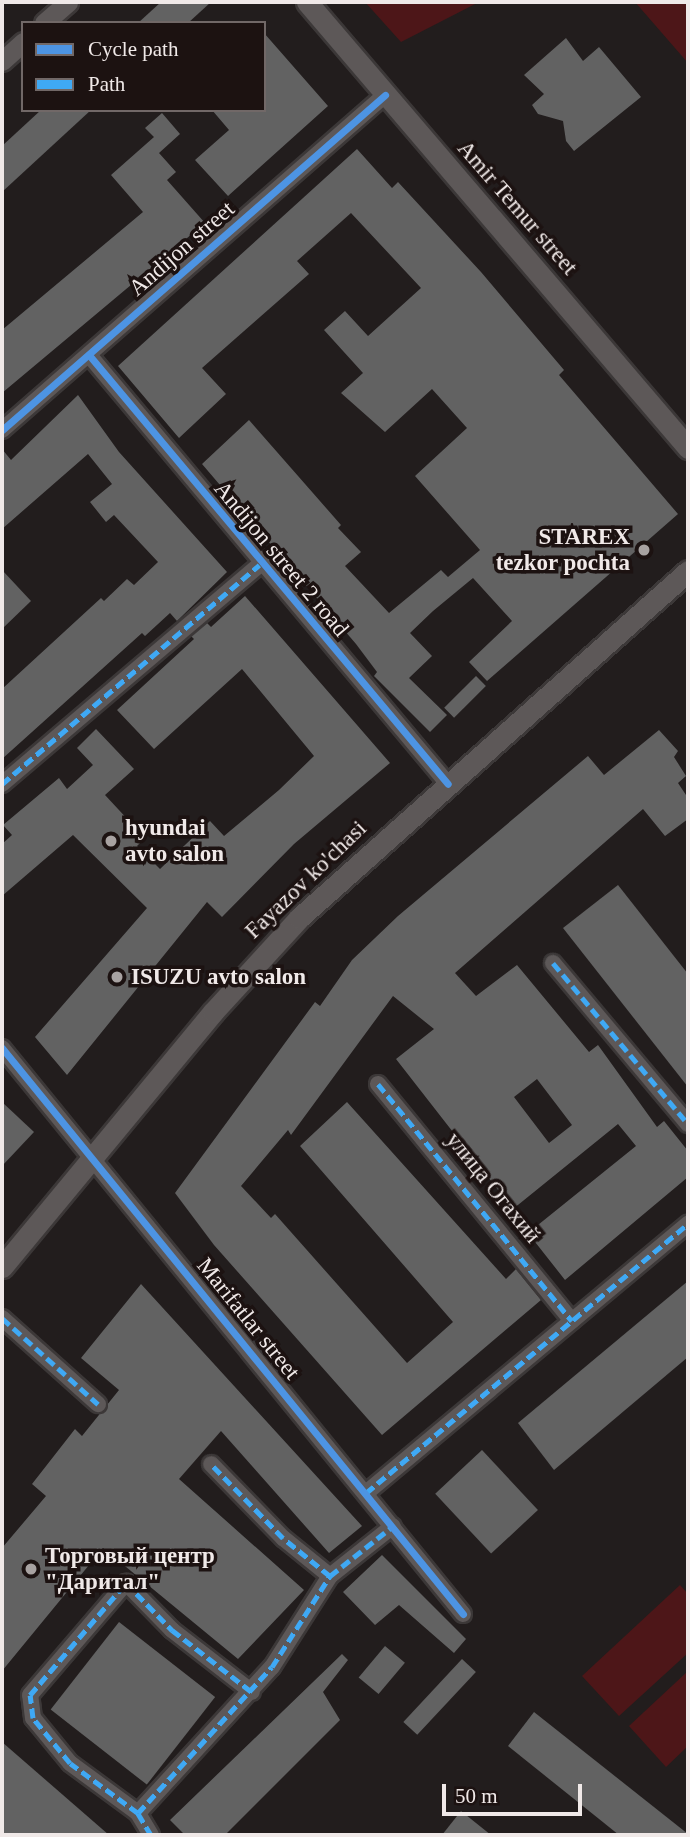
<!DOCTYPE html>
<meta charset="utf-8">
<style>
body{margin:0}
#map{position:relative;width:690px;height:1837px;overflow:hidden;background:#221d1d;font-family:"Times New Roman",serif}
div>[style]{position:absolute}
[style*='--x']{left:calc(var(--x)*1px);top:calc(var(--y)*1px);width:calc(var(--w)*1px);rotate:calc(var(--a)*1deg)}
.green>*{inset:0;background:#4d1618}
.building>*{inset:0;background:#626262;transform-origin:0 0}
.roads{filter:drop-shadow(2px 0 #3c3838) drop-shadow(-2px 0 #3c3838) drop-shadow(0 2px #3c3838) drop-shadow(0 -2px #3c3838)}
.minor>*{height:16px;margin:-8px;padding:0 8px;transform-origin:8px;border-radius:8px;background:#5d5858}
.tertiary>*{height:19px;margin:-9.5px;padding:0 9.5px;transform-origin:9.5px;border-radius:9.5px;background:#5d5858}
.secondary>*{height:21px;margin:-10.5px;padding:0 10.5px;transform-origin:10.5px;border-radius:10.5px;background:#5d5858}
.quiet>*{height:5px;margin-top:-2.5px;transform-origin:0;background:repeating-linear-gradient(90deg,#3fa9f5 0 10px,transparent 0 15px)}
.cycleway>*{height:7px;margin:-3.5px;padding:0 3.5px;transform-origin:3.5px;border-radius:3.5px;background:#4d94e3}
.dots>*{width:19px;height:19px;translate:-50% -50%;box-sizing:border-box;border:4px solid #1c1211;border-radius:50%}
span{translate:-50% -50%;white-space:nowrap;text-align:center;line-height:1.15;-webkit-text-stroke:7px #1c1211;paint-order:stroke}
.street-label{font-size:23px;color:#f0e9e8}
.poi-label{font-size:23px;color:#f0e9e8;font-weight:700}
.right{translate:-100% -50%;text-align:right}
.left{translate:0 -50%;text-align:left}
.frame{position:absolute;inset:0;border:4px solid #f0e9e8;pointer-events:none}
.legend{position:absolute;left:21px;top:21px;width:245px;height:91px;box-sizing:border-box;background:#1c1211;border:2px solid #716867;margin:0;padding:9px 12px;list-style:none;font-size:21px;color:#f0e9e8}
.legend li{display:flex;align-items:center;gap:14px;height:35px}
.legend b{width:35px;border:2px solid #716867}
.scale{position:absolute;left:442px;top:1784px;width:140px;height:32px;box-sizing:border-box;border:4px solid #f0e9e8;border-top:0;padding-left:9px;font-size:21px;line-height:24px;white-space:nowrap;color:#f0e9e8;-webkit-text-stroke:5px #1c1211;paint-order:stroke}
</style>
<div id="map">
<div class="green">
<div style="clip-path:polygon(365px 2px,479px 2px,401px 42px)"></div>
<div style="clip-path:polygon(635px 2px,688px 2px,688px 63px)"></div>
<div style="clip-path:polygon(680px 1585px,688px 1594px,688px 1653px,619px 1716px,582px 1676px)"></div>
<div style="clip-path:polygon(688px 1671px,688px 1746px,666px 1767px,629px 1726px)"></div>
</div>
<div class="building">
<div style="clip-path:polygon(161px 2px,211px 2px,188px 23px,138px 23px)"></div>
<div style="clip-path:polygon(264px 33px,328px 106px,228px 196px,195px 160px,229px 130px,212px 110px,264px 110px)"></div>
<div style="clip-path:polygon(566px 38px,583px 61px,599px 47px,641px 97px,574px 151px,566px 141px,563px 121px,538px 114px,532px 105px,544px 94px,524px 75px)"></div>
<div style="clip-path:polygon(41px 110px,91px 110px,2px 192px,2px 146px)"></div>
<div style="clip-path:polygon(162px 113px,180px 134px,159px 153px,176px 172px,167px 180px,205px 223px,2px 393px,2px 330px,143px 212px,111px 175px,154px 137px,145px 128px)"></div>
<div style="clip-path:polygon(357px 149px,392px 188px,398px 182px,481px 272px,564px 370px,559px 375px,678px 514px,487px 681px,469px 662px,512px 621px,473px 578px,433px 611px,410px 633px,432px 656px,409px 678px,447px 715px,430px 732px,374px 676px,377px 672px,356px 644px,202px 464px,249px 420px,341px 525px,338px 528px,361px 552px,345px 566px,389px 613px,441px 570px,448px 577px,480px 550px,415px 476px,467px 428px,432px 389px,385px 432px,341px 393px,363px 373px,324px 330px,345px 311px,368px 336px,421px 288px,351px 213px,297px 261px,309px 274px,202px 368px,226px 394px,179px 438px,118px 366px)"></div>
<div style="clip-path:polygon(78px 395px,119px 452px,227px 572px,177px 621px,170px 613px,145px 636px,142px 633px,2px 759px,2px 689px,101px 598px,104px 601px,127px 579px,134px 585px,158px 562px,114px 515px,106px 522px,90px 502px,112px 484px,88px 454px,2px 529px,2px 449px,11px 460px)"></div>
<div style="clip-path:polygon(2px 570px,31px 601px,2px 629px)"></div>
<div style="clip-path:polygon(245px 596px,390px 763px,294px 844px,222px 917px,207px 902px,67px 1075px,35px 1037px,147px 908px,73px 835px,2px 896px,2px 844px,12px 835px,3px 825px,59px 778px,67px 789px,93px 765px,77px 748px,96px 729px,134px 769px,105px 795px,145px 838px,137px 846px,160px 869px,210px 821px,224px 836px,279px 790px,314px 756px,242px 669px,154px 749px,117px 710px,194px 639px,191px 636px,207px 623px,211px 627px)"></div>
<div style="left:476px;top:676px;width:14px;height:45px;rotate:45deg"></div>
<div style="clip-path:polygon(evenodd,659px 730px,678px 751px,674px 757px,686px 776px,678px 783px,688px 798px,688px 819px,665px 836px,643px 809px,455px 973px,476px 996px,517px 965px,589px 1052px,598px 1045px,657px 1127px,664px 1121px,688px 1151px,688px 1177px,565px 1280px,528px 1233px,636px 1146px,618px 1124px,513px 1209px,396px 1059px,434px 1029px,393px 996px,291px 1135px,288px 1130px,241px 1186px,271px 1218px,275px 1214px,407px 1363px,453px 1322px,300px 1146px,347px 1102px,506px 1279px,516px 1269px,541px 1300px,382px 1435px,214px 1245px,175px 1193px,315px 1002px,320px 1006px,352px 960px,398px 916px,588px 756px,604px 775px,659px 730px,537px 1079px,572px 1125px,549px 1143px,514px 1097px,537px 1079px)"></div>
<div style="clip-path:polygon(618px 885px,688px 974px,688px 1087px,563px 928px)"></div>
<div style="clip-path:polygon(2px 1102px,34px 1132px,2px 1166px)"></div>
<div style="clip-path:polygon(688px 1281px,688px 1357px,554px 1470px,518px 1423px)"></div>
<div style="clip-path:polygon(141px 1284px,362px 1526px,329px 1553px,221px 1431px,179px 1479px,304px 1590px,238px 1659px,103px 1548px,2px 1671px,2px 1548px,46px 1496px,32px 1484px,75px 1429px,82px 1436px,119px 1390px,81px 1358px)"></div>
<div style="left:482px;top:1450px;width:82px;height:64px;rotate:47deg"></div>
<div style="clip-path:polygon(382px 1555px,466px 1639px,454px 1653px,399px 1605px,375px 1625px,343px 1592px)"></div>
<div style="left:119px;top:1622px;width:122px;height:111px;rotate:38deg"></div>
<div style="left:385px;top:1646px;width:26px;height:41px;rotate:40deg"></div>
<div style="clip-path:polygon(342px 1654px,348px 1660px,323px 1692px,340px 1720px,225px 1835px,185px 1835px,170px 1820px)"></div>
<div style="left:462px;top:1659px;width:19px;height:86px;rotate:43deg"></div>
<div style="clip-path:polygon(534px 1712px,688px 1834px,688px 1835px,619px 1835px,508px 1746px)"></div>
<div style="clip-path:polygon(2px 1742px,109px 1835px,2px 1835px)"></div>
<div style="clip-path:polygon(461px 1811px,491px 1835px,442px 1835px)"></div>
</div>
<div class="roads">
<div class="minor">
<div style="--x:89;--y:355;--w:559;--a:50.08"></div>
<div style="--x:2;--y:430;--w:509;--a:-41.18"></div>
<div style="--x:2;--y:784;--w:338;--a:-40.4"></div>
<div style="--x:553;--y:963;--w:210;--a:50"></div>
<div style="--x:2;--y:1048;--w:730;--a:50.84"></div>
<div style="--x:378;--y:1084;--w:306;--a:50.7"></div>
<div style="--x:2;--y:1318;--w:129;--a:41.9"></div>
<div style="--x:366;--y:1493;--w:420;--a:-39.9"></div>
<div style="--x:330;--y:1576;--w:80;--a:-38.4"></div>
<div style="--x:138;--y:1813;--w:84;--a:-143.7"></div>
<div style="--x:70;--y:1763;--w:58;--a:-129.4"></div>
<div style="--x:33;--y:1718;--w:23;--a:-97"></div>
<div style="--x:30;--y:1695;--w:148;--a:-49.4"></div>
<div style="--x:126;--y:1583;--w:66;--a:45.6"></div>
<div style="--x:172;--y:1630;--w:101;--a:37.8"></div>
<div style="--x:151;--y:1835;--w:26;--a:-121"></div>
<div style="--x:138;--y:1813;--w:198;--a:-47.5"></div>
<div style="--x:272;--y:1667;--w:108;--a:-57.5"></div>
<div style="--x:330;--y:1576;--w:60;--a:-141"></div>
<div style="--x:283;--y:1538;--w:103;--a:-134.2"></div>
</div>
<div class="tertiary">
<div style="--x:44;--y:23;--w:32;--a:-41"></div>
<div style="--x:2;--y:61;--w:28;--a:-42"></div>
</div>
<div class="secondary">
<div style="--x:307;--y:2;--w:587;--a:49.49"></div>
<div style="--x:2;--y:1267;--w:331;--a:-50.4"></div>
<div style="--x:213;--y:1012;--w:127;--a:-47.5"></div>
<div style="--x:299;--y:918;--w:521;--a:-41.73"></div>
</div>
</div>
<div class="quiet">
<div style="--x:2;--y:784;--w:338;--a:-40.4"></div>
<div style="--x:553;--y:963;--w:210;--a:50"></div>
<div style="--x:378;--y:1084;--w:306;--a:50.7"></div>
<div style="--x:2;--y:1318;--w:129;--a:41.9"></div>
<div style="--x:366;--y:1493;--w:420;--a:-39.9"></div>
<div style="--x:330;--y:1576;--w:80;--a:-38.4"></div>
<div style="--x:138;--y:1813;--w:84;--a:-143.7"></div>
<div style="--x:70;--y:1763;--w:58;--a:-129.4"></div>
<div style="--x:33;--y:1718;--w:23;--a:-97"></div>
<div style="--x:30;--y:1695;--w:148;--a:-49.4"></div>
<div style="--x:126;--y:1583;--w:66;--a:45.6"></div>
<div style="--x:172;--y:1630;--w:101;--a:37.8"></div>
<div style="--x:151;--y:1835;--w:26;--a:-121"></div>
<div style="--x:138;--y:1813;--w:198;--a:-47.5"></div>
<div style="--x:272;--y:1667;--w:108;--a:-57.5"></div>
<div style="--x:330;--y:1576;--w:60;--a:-141"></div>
<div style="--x:283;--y:1538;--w:103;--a:-134.2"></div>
</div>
<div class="cycleway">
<div style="--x:89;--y:355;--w:559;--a:50.08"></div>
<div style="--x:2;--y:430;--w:509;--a:-41.18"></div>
<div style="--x:2;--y:1048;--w:730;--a:50.84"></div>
</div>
<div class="dots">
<div style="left:644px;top:550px;background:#a8a2a1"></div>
<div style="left:111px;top:841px;background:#a8a2a1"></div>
<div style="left:117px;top:977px;background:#a8a2a1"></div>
<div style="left:31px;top:1569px;background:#a8a2a1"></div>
</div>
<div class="street-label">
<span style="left:517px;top:208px;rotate:49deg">Amir Temur street</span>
<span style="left:182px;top:249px;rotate:-41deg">Andijon street</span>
<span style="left:281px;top:559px;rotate:50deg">Andijon street 2 road</span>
<span style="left:306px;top:880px;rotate:-44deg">Fayazov ko'chasi</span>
<span style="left:493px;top:1188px;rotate:51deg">улица Огахий</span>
<span style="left:248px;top:1319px;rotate:51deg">Marifatlar street</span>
</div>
<div class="poi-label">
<span class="right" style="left:630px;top:550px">STAREX<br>tezkor pochta</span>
<span class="left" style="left:125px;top:841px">hyundai<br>avto salon</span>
<span class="left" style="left:131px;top:977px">ISUZU avto salon</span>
<span class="left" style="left:45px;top:1569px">Торговый центр<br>"Даритал"</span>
</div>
<div class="frame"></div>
<ul class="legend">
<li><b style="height:9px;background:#4d94e3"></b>Cycle path</li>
<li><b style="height:9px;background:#3fa9f5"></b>Path</li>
</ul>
<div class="scale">50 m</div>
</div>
